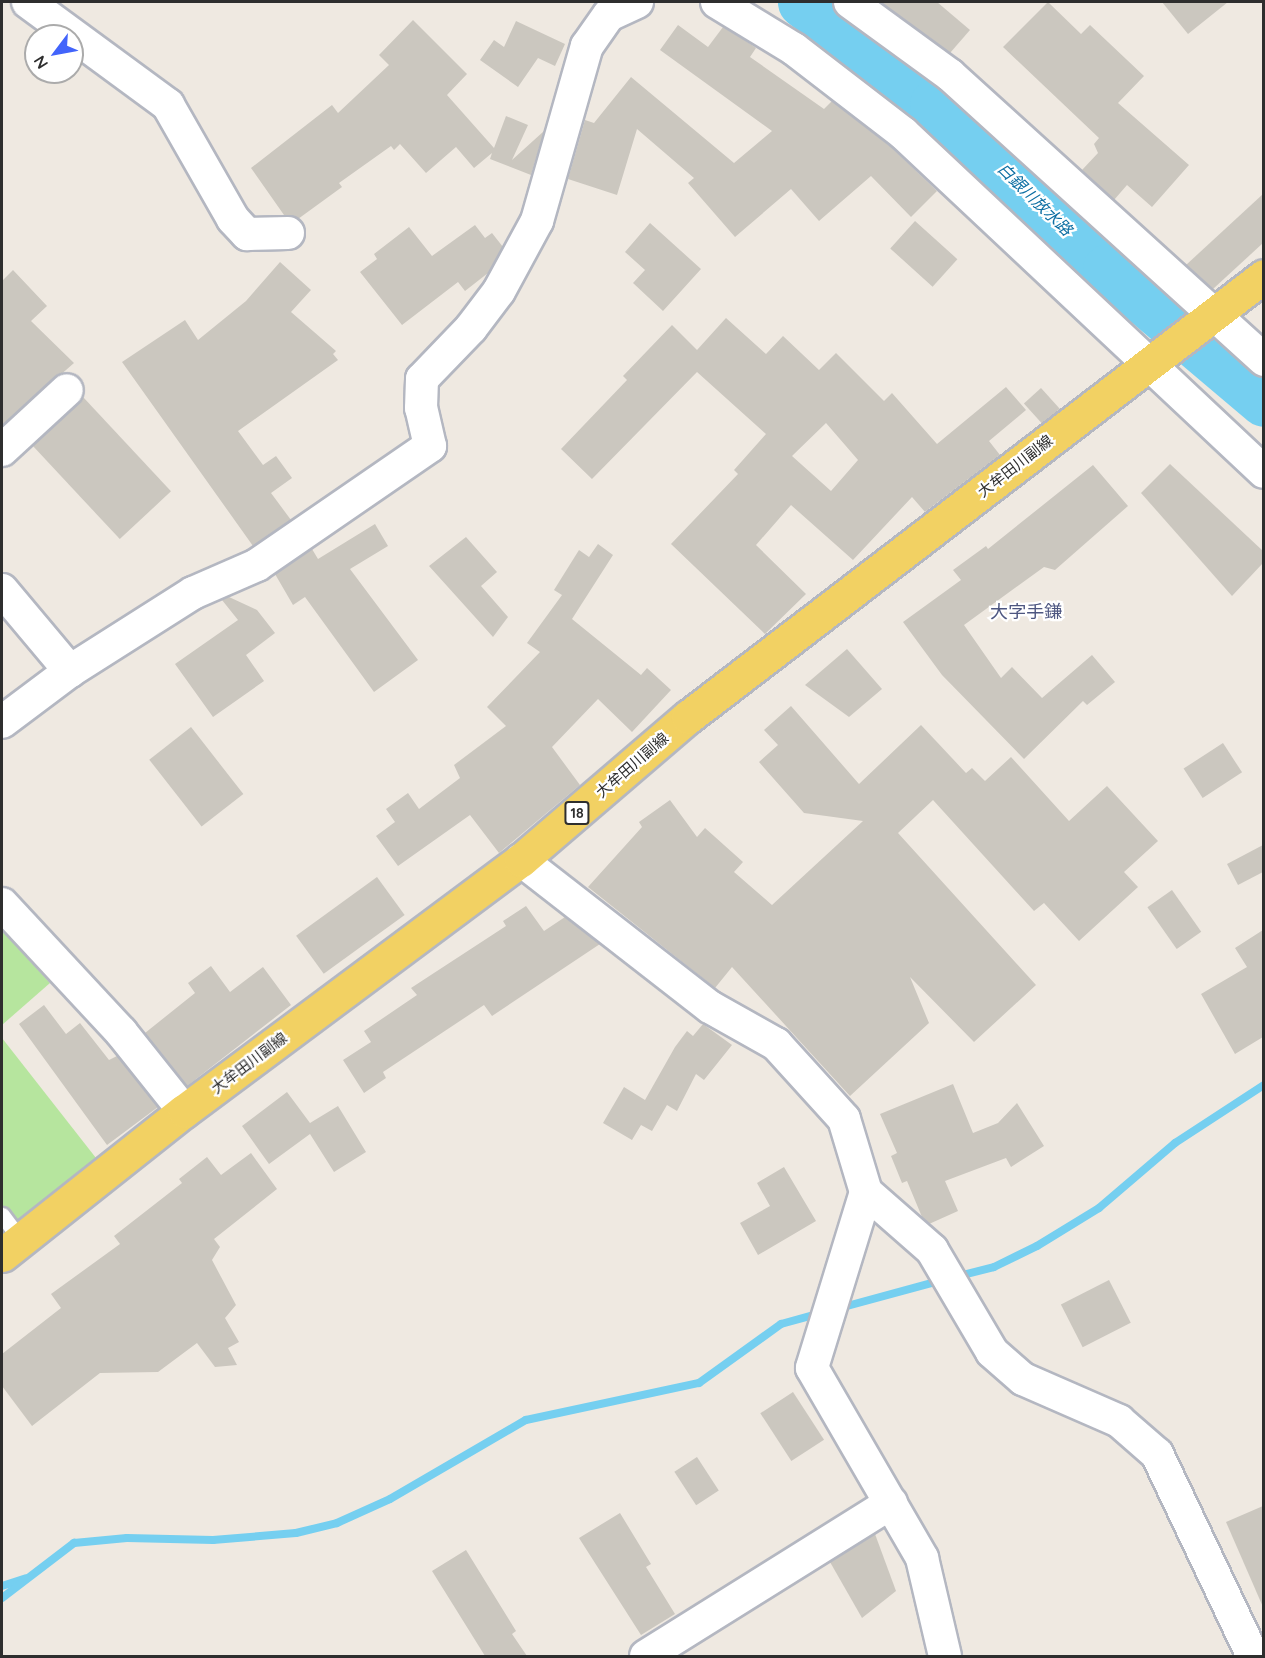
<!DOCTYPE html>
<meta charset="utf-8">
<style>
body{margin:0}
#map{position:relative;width:1265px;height:1658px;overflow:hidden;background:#efe9e1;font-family:Quicksand,"Noto Sans JP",sans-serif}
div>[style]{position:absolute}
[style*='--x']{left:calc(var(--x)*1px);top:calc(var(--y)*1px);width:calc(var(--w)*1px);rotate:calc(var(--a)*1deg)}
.green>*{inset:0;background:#b6e59e}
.stream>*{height:8px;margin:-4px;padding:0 4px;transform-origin:4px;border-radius:4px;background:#75cff0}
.river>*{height:51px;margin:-25.5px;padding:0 25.5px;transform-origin:25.5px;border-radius:25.5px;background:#75cff0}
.building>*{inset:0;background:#cbc7bf;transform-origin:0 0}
.roads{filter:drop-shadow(2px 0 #b4b7c1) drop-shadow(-2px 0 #b4b7c1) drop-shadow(0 2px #b4b7c1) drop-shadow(0 -2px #b4b7c1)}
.service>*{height:15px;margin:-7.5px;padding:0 7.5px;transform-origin:7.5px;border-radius:7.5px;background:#fff}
.minor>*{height:32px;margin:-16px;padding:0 16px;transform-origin:16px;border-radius:16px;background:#fff}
.primary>*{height:33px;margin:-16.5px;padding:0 16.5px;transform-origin:16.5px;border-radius:16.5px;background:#f2d163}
span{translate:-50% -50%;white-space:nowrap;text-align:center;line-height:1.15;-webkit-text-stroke:4.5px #fff;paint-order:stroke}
.shield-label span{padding:2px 4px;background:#fff;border:2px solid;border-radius:4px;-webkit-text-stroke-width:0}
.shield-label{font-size:14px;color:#2e2e2e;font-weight:700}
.street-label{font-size:15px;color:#2e2e2e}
.water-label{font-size:16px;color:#0d6fa3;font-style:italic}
.quarter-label{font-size:18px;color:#4d5680}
.frame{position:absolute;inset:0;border:3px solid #2e2e2e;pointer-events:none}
.north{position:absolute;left:24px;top:24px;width:60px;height:60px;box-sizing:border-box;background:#fff;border:2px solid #ababab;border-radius:50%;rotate:238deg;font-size:16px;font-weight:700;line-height:24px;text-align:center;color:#2e2e2e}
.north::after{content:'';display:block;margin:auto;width:21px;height:27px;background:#4264fb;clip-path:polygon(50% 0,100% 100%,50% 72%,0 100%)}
</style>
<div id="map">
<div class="green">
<div style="clip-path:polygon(2px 930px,50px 983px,2px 1025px)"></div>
<div style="clip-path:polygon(2px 1038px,96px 1158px,2px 1235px)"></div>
</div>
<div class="stream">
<div style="--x:955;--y:1277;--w:40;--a:-14.4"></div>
<div style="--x:994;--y:1267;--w:48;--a:-26"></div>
<div style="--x:1037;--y:1246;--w:73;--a:-31.5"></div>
<div style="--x:1099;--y:1208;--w:100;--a:-40.5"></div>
<div style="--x:1175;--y:1143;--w:106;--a:-33.1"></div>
<div style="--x:836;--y:1309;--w:111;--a:-15.2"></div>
<div style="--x:2;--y:1586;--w:25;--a:-18"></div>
<div style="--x:2;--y:1598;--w:91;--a:-37.4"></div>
<div style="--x:74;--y:1543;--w:53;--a:-5.4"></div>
<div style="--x:127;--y:1538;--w:86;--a:1.3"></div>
<div style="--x:213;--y:1540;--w:83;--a:-4.8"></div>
<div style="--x:296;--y:1533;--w:42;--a:-13.7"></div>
<div style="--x:337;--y:1523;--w:58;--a:-24.4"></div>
<div style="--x:390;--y:1499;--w:157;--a:-30.2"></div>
<div style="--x:526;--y:1420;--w:177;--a:-12.1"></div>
<div style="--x:699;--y:1383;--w:101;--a:-35.7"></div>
<div style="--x:781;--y:1324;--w:41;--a:-15.4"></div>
</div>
<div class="river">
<div style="--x:803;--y:2;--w:167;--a:37.7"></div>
<div style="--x:935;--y:104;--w:239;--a:43.6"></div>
<div style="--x:1108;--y:269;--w:204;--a:40.2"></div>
</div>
<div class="building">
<div style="clip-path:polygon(880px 2px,937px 2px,970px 30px,950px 53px)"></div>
<div style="clip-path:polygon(1048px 2px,1081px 34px,1090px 25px,1144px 76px,1118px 103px,1189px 165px,1152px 207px,1127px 185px,1114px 200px,1082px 170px,1098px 153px,1094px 144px,1099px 138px,1003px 47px)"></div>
<div style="clip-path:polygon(1162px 2px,1228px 2px,1188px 34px)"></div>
<div style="clip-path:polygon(413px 20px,467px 74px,447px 95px,494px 148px,506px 116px,528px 125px,512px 160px,544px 131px,531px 175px,490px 159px,492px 153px,474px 168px,456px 147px,426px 173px,400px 144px,394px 150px,391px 146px,339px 183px,342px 187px,298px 219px,284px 215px,251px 168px,332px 105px,338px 113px,389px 65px,379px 55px)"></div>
<div style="clip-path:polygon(516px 21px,565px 44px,555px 66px,538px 58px,518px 87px,480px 60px,494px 40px,504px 47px)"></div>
<div style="clip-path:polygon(678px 25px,708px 47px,723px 27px,746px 41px,756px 48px,750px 57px,824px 109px,832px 101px,891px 147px,937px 191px,911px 217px,871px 176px,819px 221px,791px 189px,735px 237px,688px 183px,694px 178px,637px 129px,617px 195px,568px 179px,585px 120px,594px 123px,631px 77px,734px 163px,772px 131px,660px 50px)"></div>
<div style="clip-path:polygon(1263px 194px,1263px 243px,1213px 289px,1186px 265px)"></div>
<div style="left:915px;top:221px;width:57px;height:37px;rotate:42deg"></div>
<div style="clip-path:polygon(650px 223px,701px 269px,663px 311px,633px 283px,645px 270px,625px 252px)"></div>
<div style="clip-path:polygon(475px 225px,485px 238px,492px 233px,503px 247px,488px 273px,465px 291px,458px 282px,402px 325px,360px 272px,377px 259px,374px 254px,409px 227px,432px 256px)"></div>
<div style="clip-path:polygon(280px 262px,311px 290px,291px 312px,336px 351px,333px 354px,338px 360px,238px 431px,263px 465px,276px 456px,292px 478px,271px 493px,291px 520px,253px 546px,122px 362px,185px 320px,198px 340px,246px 301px)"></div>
<div style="clip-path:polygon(13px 270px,47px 306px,31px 321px,74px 363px,2px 426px,2px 281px)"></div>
<div style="clip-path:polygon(evenodd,726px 318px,766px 354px,783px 336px,819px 370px,836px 353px,884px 401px,892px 393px,937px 444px,1006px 387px,1026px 410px,989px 441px,1000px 455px,925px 512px,912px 497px,853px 560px,791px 505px,756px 545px,806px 594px,765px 634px,671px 544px,738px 474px,734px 470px,766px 434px,697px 372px,592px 479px,561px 449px,627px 380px,623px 376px,672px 325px,697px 350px,726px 318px,826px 423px,858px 460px,831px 491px,792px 456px,826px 423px)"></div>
<div style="left:1041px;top:388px;width:28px;height:23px;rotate:48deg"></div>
<div style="left:83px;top:397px;width:129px;height:70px;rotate:47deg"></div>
<div style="clip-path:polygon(1170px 464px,1263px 551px,1263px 563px,1232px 596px,1141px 493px)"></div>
<div style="clip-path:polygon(1093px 465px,1128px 506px,1055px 570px,1044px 567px,964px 625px,1001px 678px,1012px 667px,1042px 698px,1092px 655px,1115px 682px,1087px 705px,1083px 701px,1024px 759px,942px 675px,903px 622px,961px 580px,953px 570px,986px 546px,988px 549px)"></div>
<div style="clip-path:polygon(375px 524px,388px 546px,350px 569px,418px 660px,374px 692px,305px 597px,293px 605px,275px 574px,312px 549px,318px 559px)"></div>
<div style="clip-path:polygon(466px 537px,497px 572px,481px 586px,508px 617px,493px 637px,429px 566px)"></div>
<div style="clip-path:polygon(598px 544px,613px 555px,572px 619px,641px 675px,647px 668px,671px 690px,632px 732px,598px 699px,552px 747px,580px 785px,499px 853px,470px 815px,398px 866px,376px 836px,395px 822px,386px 809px,408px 793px,419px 809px,460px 778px,454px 765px,506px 726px,487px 707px,540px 652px,527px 643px,562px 595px,554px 590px,579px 550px,589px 557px)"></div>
<div style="clip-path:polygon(229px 597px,257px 610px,275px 633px,246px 655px,264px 681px,213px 717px,175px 664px,238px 620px,222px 600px)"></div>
<div style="clip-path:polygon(847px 649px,882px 689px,849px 717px,805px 685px)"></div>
<div style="clip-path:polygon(791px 706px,859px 784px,921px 725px,966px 773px,972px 768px,985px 781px,1011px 757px,1069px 821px,1107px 786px,1158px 841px,1124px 872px,1138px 887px,1079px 941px,1044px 903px,1034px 911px,933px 800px,898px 833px,1036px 985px,974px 1042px,910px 977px,929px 1023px,850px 1096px,732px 967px,715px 988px,588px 887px,642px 827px,639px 822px,670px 800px,697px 837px,705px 828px,743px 862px,734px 872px,772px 905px,863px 821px,804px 813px,759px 762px,778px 745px,764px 730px)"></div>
<div style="left:191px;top:727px;width:85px;height:53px;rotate:52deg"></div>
<div style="left:1223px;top:743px;width:35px;height:47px;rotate:57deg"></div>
<div style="clip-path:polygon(1263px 845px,1263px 872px,1238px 885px,1227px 864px)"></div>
<div style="left:377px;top:877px;width:47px;height:100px;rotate:54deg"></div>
<div style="left:1172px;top:890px;width:51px;height:30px;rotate:55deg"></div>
<div style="clip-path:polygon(526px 906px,544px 931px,565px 917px,600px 944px,492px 1016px,484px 1005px,383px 1072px,386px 1078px,364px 1093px,343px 1060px,371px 1042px,364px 1031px,417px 995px,411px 988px,506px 926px,503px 921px)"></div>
<div style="clip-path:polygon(1263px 930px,1263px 1037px,1235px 1054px,1201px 994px,1247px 967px,1235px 948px)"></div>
<div style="clip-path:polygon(211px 966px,230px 992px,263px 967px,291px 1005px,187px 1086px,145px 1033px,195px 993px,188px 983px)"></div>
<div style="clip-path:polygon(44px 1005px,66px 1034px,80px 1023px,109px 1060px,117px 1056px,158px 1107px,107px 1145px,19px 1024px)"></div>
<div style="clip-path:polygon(703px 1024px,732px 1045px,704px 1080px,696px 1074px,677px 1111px,667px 1105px,652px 1131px,641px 1125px,632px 1140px,603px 1123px,624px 1087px,645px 1100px,675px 1047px,687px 1031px,693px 1036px)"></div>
<div style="clip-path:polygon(953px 1084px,973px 1133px,998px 1123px,1017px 1103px,1044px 1146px,1011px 1167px,1006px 1158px,945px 1181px,958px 1211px,929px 1224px,922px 1217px,907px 1181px,902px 1183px,891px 1156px,897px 1153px,880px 1114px)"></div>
<div style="clip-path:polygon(287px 1092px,310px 1123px,338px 1106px,366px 1152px,334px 1172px,310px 1134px,269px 1164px,242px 1126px)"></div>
<div style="clip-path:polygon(251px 1153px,277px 1189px,214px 1239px,220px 1247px,212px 1260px,236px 1305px,225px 1318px,239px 1342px,228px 1348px,237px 1365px,215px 1367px,197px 1343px,158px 1372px,100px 1373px,32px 1426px,2px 1386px,2px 1354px,61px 1308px,51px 1294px,120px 1244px,114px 1236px,182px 1183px,179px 1179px,207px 1157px,221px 1175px)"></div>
<div style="clip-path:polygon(784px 1167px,816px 1221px,758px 1255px,740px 1223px,770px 1206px,757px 1183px)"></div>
<div style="left:1109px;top:1280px;width:48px;height:54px;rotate:63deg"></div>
<div style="left:793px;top:1392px;width:57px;height:39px;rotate:57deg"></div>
<div style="left:697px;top:1457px;width:40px;height:27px;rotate:57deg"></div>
<div style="clip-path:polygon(1263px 1506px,1263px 1607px,1226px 1522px)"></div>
<div style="clip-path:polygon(620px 1513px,651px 1564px,646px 1567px,675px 1614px,641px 1635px,579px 1538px)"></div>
<div style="clip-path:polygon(875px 1534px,896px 1591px,862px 1618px,830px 1562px)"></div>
<div style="clip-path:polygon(466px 1550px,516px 1631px,512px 1634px,527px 1656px,485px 1656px,432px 1571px)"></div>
</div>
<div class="roads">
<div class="service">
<div style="--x:2;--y:1215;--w:15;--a:53"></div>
</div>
<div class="minor">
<div style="--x:28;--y:2;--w:174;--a:36.3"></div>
<div style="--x:168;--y:105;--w:131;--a:60.3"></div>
<div style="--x:233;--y:219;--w:21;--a:47"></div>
<div style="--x:247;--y:234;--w:41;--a:-1.4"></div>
<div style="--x:717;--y:2;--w:90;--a:31.4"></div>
<div style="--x:794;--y:49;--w:138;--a:37.6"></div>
<div style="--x:903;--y:133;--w:495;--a:43.2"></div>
<div style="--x:850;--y:2;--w:124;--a:36.1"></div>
<div style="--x:950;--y:75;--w:424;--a:42.2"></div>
<div style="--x:2;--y:450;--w:88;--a:-42.7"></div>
<div style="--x:2;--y:590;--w:106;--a:50"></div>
<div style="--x:2;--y:722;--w:85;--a:-36.9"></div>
<div style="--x:70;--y:671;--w:146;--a:-32.4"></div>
<div style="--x:193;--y:593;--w:70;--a:-23.6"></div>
<div style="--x:257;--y:565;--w:210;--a:-34.5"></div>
<div style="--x:430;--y:446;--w:39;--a:-103"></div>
<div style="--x:421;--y:408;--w:29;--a:-88"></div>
<div style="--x:422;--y:379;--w:71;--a:-46.1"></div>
<div style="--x:471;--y:328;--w:46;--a:-52.9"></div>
<div style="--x:499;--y:291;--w:80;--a:-61.5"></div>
<div style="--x:537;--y:221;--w:182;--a:-74.1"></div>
<div style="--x:587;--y:46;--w:38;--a:-55"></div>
<div style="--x:609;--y:15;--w:31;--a:-25"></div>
<div style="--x:521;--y:860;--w:239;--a:37.9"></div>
<div style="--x:710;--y:1007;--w:76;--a:29.3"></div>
<div style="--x:776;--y:1044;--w:101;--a:47.8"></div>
<div style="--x:844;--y:1119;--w:76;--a:73.2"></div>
<div style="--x:866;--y:1192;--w:88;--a:41.3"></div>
<div style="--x:932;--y:1250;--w:118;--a:59.5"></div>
<div style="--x:992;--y:1352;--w:41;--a:41.1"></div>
<div style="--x:1023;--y:1379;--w:105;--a:23.6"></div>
<div style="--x:1119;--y:1421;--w:50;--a:41"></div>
<div style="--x:1157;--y:1454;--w:224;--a:64.6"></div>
<div style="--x:2;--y:904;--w:175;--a:47.1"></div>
<div style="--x:121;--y:1032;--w:101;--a:51.4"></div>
<div style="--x:866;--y:1192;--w:184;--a:107.1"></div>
<div style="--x:812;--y:1368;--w:220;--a:59.9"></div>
<div style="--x:922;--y:1558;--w:101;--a:76.8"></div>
<div style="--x:646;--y:1656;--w:289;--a:-32"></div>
</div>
<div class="primary">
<div style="--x:2;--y:1255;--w:232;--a:-38.4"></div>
<div style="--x:184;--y:1111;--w:420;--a:-36.7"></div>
<div style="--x:521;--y:860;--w:220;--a:-40.6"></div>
<div style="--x:688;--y:717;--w:725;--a:-37.44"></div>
</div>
</div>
<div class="shield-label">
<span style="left:577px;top:813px">18</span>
</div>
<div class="street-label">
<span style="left:1015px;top:466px;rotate:-38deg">大牟田川副線</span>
<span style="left:632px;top:765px;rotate:-41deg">大牟田川副線</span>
<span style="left:249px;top:1063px;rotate:-37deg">大牟田川副線</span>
</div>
<div class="water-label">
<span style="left:1035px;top:199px;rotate:44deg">白銀川放水路</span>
</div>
<div class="quarter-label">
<span style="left:1026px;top:612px">大字手鎌</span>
</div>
<div class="frame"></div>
<div class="north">N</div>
</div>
